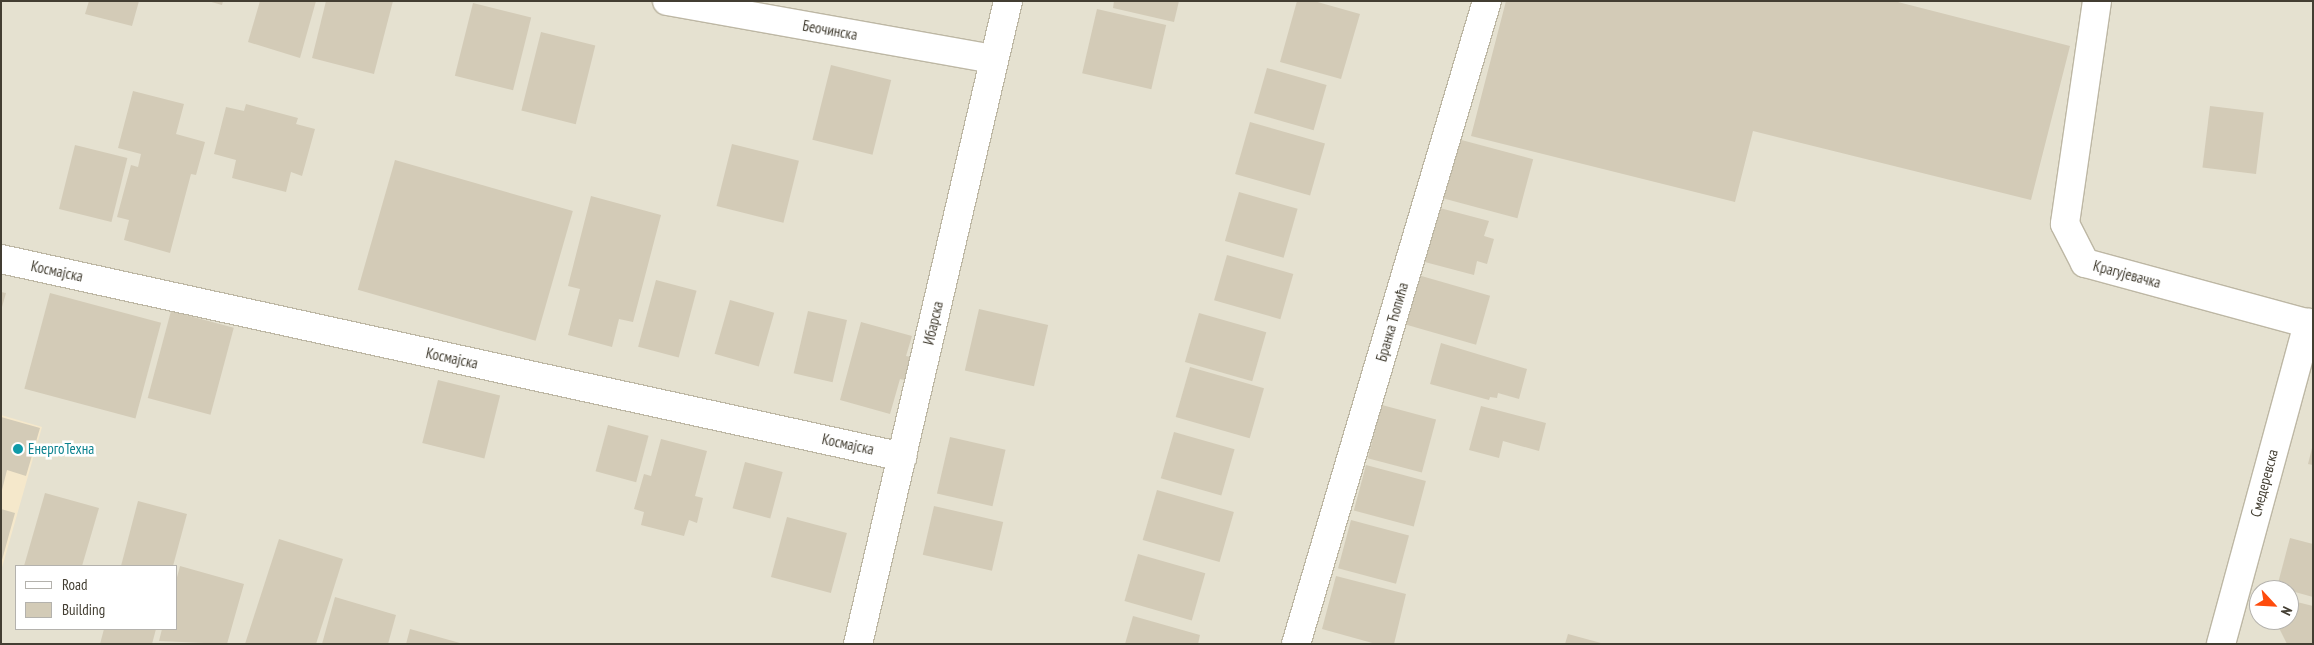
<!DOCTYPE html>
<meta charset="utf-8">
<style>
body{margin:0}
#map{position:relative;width:2314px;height:645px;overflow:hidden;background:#f1eee2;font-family:"PT Sans Narrow",sans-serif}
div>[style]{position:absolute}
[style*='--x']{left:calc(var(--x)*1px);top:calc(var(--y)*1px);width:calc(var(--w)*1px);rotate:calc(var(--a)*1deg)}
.residential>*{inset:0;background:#e5e1d0}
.commercial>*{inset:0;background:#f5e8cb}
.building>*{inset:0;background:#d3cbb7;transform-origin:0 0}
.roads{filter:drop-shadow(1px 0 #bdb7a4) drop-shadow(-1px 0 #bdb7a4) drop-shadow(0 1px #bdb7a4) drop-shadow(0 -1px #bdb7a4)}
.minor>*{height:28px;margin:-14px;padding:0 14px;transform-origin:14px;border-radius:14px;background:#fff}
.dots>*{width:14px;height:14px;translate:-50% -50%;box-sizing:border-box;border:2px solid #fff;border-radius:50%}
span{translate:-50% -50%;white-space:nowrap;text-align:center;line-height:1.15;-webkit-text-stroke:5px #fff;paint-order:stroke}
.street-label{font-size:15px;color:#433e32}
.culture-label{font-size:15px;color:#0d838f}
.left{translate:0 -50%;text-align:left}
.frame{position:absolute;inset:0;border:2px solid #433e32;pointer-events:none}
.legend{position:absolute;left:15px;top:565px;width:162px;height:65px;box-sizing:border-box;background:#fff;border:1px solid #b4b2ad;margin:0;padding:6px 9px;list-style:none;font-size:15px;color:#433e32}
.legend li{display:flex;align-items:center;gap:10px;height:25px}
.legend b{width:25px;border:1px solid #b4b2ad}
.north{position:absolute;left:2249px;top:580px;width:50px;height:50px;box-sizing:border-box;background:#fff;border:1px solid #b4b2ad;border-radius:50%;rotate:115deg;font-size:14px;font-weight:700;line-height:20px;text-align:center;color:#433e32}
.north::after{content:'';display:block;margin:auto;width:18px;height:22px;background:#fe4b0c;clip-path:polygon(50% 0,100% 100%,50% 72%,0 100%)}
</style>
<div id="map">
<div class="residential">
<div style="clip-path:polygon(evenodd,1px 1px,2313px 1px,2313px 644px,1px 644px,1px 1px,16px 566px,176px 566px,176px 629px,16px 629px,16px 566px,1px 1px,2259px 590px,2289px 590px,2289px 620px,2259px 620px,2259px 590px)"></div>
</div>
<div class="commercial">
<div style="clip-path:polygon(1px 415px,42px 427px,1px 571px)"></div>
</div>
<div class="building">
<div style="clip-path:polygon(89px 1px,139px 1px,132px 26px,85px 14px)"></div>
<div style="clip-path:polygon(208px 1px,223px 1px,222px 5px)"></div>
<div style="clip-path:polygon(260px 1px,316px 1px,300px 58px,248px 42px)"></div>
<div style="clip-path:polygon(326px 1px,393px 1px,374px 74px,312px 58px)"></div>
<div style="clip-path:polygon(1114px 1px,1179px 1px,1174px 22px,1113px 8px)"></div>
<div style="clip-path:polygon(1297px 1px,1314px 1px,1360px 14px,1341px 79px,1280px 62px)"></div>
<div style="clip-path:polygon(1506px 1px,1894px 1px,2070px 46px,2031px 200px,1753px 131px,1735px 202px,1471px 136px)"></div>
<div style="left:473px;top:3px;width:60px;height:75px;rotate:14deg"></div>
<div style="left:1097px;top:9px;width:71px;height:66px;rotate:13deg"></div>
<div style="left:541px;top:32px;width:56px;height:81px;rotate:14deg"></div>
<div style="left:831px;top:65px;width:62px;height:77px;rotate:14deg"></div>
<div style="left:1267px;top:68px;width:62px;height:47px;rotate:16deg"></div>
<div style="clip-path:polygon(133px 91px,184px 104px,176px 134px,205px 142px,196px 175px,191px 174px,170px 253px,124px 240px,129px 220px,117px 217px,131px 165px,138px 167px,141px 154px,118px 148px)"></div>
<div style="clip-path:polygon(246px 104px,298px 118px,296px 124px,315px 129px,302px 176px,291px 172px,286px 192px,232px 178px,236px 160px,214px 154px,226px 107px,244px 111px)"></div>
<div style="left:2210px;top:106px;width:54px;height:62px;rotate:7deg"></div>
<div style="left:1250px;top:122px;width:78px;height:54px;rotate:16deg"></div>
<div style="left:1454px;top:138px;width:82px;height:61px;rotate:15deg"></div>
<div style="left:732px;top:144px;width:69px;height:64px;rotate:14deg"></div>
<div style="left:75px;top:145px;width:54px;height:66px;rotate:14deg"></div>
<div style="left:395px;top:160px;width:185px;height:135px;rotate:16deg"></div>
<div style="left:1239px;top:192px;width:61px;height:51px;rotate:16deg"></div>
<div style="clip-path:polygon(591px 196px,661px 215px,633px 322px,619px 319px,612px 347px,568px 335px,580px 289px,568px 286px)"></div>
<div style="clip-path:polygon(1436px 207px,1489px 221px,1484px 236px,1494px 239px,1487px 264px,1477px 261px,1474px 275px,1421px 261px)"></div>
<div style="left:1227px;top:255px;width:69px;height:47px;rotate:16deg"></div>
<div style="left:1418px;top:275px;width:75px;height:51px;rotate:16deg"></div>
<div style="left:656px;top:280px;width:42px;height:69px;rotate:15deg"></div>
<div style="clip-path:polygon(1px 292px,6px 293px,2px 307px,1px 307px)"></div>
<div style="left:50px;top:293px;width:115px;height:99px;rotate:15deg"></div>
<div style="left:730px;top:300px;width:46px;height:56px;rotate:16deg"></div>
<div style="left:979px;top:309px;width:71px;height:63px;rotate:13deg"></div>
<div style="left:171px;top:311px;width:65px;height:90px;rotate:15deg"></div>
<div style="left:808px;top:311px;width:40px;height:64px;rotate:13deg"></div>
<div style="left:1199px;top:313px;width:70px;height:51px;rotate:16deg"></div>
<div style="clip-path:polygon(861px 322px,912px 336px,906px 356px,915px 358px,909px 381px,900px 379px,890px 414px,840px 400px)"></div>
<div style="clip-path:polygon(1441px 343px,1527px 369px,1519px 399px,1498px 393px,1497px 398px,1490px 397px,1489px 400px,1430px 384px)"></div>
<div style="left:1190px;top:367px;width:77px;height:52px;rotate:16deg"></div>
<div style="left:438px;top:380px;width:64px;height:65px;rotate:14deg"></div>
<div style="left:1382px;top:405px;width:56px;height:55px;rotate:15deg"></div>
<div style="clip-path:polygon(1481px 406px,1546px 423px,1539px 451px,1503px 441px,1499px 458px,1469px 450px)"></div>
<div style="clip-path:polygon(1px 417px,40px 428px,26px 476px,7px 470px,2px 490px)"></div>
<div style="left:608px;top:425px;width:42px;height:48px;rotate:15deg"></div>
<div style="left:1174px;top:432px;width:63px;height:48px;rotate:16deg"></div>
<div style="left:950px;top:437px;width:57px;height:58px;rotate:13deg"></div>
<div style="clip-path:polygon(661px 439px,707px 451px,695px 496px,703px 498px,697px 523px,689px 520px,684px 536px,641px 525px,644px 512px,634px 509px,644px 474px,651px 476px)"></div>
<div style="clip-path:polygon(2312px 448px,2313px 448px,2313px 465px,2308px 464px)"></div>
<div style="left:745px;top:462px;width:39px;height:48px;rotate:15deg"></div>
<div style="left:1366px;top:465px;width:62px;height:47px;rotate:15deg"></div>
<div style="left:1157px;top:490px;width:80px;height:52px;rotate:16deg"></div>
<div style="clip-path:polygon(45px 493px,99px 508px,82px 566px,24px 566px)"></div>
<div style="clip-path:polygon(138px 501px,187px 514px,173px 566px,121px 566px)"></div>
<div style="left:934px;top:506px;width:71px;height:50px;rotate:13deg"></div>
<div style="clip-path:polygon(1px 509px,15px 513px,2px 560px,1px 560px)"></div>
<div style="left:787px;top:517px;width:62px;height:62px;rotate:15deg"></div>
<div style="left:1351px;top:520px;width:60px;height:50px;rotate:15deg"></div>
<div style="clip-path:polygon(2290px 538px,2313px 544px,2313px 597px,2277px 587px)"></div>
<div style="clip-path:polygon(279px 539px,343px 559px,316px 644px,245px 644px)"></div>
<div style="left:1138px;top:554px;width:70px;height:49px;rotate:16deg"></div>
<div style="clip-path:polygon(180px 566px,244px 584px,227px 644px,159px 641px,162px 629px,176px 629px,176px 581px)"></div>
<div style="clip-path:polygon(1336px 576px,1406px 594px,1394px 644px,1376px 644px,1322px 629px)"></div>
<div style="clip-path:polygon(335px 597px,396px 615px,388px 644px,322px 644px)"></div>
<div style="clip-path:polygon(2289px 600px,2313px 606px,2313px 644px,2287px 644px,2279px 628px,2281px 620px,2289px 620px)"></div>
<div style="clip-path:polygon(1133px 616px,1200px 635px,1198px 644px,1125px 644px)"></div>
<div style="clip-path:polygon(104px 629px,156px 629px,152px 644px,100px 644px)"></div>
<div style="clip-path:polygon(410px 629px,460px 643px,460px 644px,406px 644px)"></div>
<div style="clip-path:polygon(1568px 634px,1601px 643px,1601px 644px,1565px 644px)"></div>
</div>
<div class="roads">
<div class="minor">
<div style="--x:667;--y:1;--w:330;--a:10.1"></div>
<div style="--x:2097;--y:1;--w:225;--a:98.2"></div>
<div style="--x:2065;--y:224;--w:44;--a:62.9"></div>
<div style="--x:2085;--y:263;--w:236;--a:15.2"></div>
<div style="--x:1;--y:259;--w:923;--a:12.38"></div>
<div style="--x:858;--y:644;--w:660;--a:-76.87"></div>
<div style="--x:1296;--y:644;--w:671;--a:-73.46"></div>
<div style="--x:2221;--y:644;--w:333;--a:-74.8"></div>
</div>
</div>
<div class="dots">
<div style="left:18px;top:449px;background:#0f9aa8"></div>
</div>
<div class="street-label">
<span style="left:830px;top:30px;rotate:10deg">Беочинска</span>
<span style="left:57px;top:271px;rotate:12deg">Космајска</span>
<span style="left:2127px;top:274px;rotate:15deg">Крагујевачка</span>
<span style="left:1392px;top:322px;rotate:-74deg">Бранка Ћопића</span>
<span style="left:933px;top:323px;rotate:-77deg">Ибарска</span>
<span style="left:452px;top:358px;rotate:12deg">Космајска</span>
<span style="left:848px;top:444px;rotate:12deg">Космајска</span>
<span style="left:2264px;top:483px;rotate:-75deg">Смедеревска</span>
</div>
<div class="culture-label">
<span class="left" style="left:28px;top:449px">ЕнергоТехна</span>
</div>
<div class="frame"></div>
<ul class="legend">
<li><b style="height:6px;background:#fff"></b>Road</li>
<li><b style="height:14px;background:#d3cbb7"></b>Building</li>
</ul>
<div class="north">N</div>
</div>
